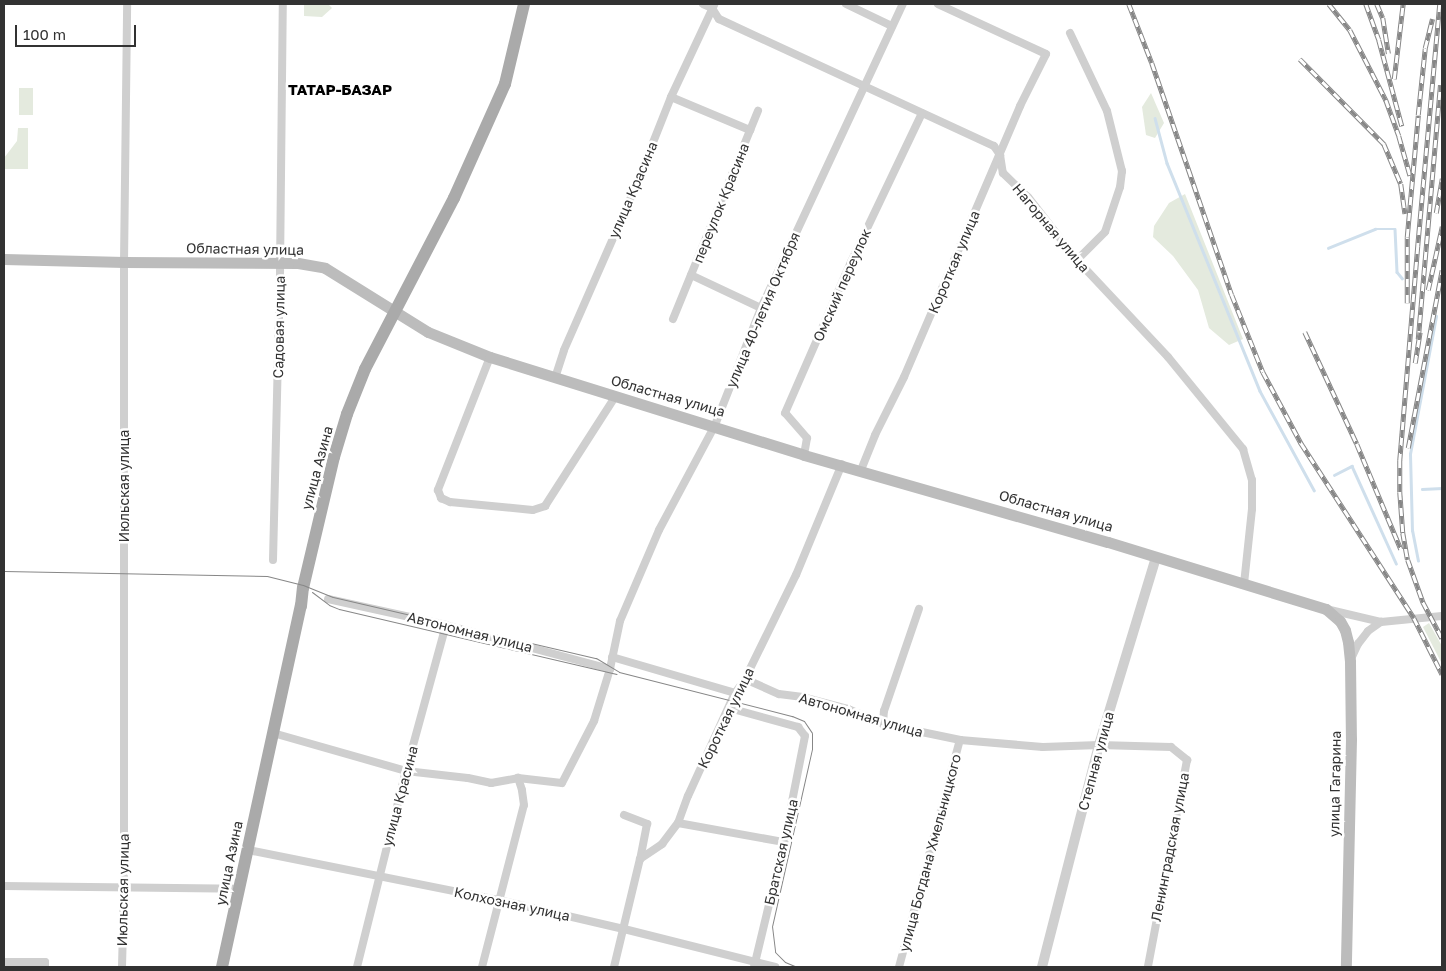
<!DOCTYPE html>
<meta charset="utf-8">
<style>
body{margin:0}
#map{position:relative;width:1446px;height:971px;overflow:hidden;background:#fff;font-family:"Golos Text",sans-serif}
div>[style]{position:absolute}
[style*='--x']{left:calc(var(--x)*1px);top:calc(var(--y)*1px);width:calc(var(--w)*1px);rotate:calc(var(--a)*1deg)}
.green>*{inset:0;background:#e4eade;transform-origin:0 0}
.stream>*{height:2.5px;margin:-1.25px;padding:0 1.25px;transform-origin:1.25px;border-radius:1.25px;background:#cfdfec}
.minor>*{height:8px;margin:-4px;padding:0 4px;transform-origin:4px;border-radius:4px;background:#cfcfcf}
.tertiary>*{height:10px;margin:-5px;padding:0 5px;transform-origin:5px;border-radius:5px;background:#cfcfcf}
.secondary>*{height:11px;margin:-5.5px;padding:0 5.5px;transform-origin:5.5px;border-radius:5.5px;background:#bcbcbc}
.primary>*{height:12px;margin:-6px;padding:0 6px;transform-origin:6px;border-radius:6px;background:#aaa}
.tram>*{height:1px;margin:-0.5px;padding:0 0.5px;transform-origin:0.5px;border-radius:0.5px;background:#878787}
.rail>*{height:4.5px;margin-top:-2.25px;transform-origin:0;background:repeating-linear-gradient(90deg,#fff 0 8px,#878787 0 16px);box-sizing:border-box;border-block:1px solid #878787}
span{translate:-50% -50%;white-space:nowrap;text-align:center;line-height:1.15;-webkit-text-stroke:5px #fff;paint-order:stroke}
.street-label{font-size:14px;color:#323232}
.neighbourhood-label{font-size:15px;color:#000;font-weight:700}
.frame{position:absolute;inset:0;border:5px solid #323232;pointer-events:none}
.scale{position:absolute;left:15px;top:25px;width:121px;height:22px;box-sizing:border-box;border:2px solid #323232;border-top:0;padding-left:6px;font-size:15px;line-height:18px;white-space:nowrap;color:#323232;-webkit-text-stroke:4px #fff;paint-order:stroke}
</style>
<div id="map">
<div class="green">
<div style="clip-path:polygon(304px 4px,328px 4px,332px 8px,322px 17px,304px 16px)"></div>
<div style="left:19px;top:88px;width:14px;height:27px"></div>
<div style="clip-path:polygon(1151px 93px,1164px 123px,1155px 138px,1146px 135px,1142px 107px)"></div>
<div style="clip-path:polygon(18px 128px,28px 128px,28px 169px,4px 169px,4px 158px,17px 141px)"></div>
<div style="clip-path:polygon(1185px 194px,1243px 339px,1229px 345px,1209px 328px,1198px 290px,1173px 256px,1153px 237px,1154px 226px,1169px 203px)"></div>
<div style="clip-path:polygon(1429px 623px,1442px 646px,1442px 664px,1423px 627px)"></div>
</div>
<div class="stream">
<div style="--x:1155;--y:118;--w:47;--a:75.1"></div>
<div style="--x:1167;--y:163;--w:246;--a:67.8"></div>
<div style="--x:1260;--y:391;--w:113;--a:61.4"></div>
<div style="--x:1328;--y:248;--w:51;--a:-22"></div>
<div style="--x:1375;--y:229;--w:20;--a:0"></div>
<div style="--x:1395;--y:229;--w:43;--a:87.3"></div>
<div style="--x:1397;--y:272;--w:8;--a:50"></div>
<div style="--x:1334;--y:475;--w:20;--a:-27"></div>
<div style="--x:1352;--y:466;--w:107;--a:65.6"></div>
<div style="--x:1422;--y:489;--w:20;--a:-3"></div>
<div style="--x:1418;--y:561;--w:31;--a:-101"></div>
<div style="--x:1412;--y:531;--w:77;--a:-91.5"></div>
<div style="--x:1410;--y:454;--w:140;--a:-79.3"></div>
</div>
<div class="minor">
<div style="--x:703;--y:4;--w:10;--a:24"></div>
<div style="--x:712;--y:8;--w:13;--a:58"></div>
<div style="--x:719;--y:19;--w:303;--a:24.8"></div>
<div style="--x:994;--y:146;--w:11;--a:56"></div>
<div style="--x:1000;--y:155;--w:18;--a:81"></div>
<div style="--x:1003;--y:173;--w:35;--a:44"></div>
<div style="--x:1028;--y:197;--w:80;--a:52.1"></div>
<div style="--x:1077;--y:260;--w:133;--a:46.8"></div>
<div style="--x:1168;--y:357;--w:119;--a:50.8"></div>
<div style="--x:1243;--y:449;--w:32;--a:74"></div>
<div style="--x:1252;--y:480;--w:29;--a:90"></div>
<div style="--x:1252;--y:509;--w:75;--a:96.1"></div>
<div style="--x:846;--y:4;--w:51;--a:25.6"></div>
<div style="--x:1070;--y:33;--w:86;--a:64.6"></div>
<div style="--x:1107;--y:111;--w:62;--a:76"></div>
<div style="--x:1122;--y:171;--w:16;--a:97"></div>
<div style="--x:1120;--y:187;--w:47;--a:108.4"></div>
<div style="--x:1105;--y:232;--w:40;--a:135"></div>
<div style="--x:671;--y:97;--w:86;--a:22.7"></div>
<div style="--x:691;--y:275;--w:77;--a:25.2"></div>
<div style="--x:673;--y:319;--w:225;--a:-67.8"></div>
<div style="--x:490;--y:357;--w:143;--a:111.4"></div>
<div style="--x:438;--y:490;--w:9;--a:69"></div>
<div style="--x:441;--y:498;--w:10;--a:24"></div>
<div style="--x:450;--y:502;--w:83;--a:5.5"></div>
<div style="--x:533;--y:510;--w:13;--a:-18"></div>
<div style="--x:545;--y:506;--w:130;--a:-57.3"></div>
<div style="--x:555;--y:378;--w:29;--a:-72"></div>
<div style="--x:564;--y:350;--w:177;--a:-66.3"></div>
<div style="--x:635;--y:188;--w:98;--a:-68.4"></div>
<div style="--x:671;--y:97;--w:102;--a:-64.9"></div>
<div style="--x:804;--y:455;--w:17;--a:-80"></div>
<div style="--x:807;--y:438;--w:33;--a:-131"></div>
<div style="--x:785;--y:413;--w:165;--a:-66.4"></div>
<div style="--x:851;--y:262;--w:165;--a:-64.5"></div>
<div style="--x:861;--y:470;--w:38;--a:-68"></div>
<div style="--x:875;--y:435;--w:65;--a:-63.4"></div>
<div style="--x:904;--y:377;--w:295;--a:-66.8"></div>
<div style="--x:1020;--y:106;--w:58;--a:-63.4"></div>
<div style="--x:1046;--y:54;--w:119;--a:-155.2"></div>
<div style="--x:273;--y:560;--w:290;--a:-88.6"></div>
<div style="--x:280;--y:270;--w:266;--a:-89.4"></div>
<div style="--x:328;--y:599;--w:121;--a:12.4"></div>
<div style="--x:446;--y:625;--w:170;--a:15"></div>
<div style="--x:1330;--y:610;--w:52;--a:13.2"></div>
<div style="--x:1381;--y:622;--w:61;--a:-5.6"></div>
<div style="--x:612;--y:657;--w:128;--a:16.3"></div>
<div style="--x:1350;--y:661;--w:19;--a:-65"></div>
<div style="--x:1358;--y:644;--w:16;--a:-52"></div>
<div style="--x:1368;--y:631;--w:16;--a:-35"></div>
<div style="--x:745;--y:679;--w:37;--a:24"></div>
<div style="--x:779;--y:694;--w:24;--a:7"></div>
<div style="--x:803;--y:697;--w:47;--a:14.9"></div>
<div style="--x:848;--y:709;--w:38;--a:23"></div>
<div style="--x:883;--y:724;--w:79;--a:11.7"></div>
<div style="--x:960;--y:740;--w:83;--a:4.8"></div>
<div style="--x:1043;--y:747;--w:56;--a:-2"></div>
<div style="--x:1099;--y:745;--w:72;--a:1.6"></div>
<div style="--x:1171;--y:747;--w:21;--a:39"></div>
<div style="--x:1187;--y:760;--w:211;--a:100.7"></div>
<div style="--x:729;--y:708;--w:72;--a:15.4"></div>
<div style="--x:798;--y:727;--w:11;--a:52"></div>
<div style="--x:805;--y:736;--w:108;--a:101.2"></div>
<div style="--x:784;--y:842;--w:129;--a:103.5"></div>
<div style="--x:883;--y:724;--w:13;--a:-86"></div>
<div style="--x:884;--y:711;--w:108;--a:-71.1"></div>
<div style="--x:273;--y:733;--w:138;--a:15.9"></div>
<div style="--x:406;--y:771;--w:62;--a:6.4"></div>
<div style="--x:468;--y:778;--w:24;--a:12"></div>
<div style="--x:491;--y:783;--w:27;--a:-10"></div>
<div style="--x:518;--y:778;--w:44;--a:6.5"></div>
<div style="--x:562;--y:783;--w:70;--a:-62.7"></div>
<div style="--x:594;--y:721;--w:54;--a:-72.9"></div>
<div style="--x:610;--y:669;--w:49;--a:-78.2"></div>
<div style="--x:620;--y:621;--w:99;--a:-66.8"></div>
<div style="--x:659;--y:530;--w:119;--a:-61.9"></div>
<div style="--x:715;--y:425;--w:126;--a:-68.5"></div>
<div style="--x:761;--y:308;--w:336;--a:-65"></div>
<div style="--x:624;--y:815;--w:25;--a:21"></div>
<div style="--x:647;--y:824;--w:36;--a:101"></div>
<div style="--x:678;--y:823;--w:108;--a:10.2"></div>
<div style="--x:248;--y:850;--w:256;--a:11.3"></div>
<div style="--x:499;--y:900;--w:128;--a:13.1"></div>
<div style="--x:624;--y:929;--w:156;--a:14.1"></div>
<div style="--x:4;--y:886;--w:235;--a:0.7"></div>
<div style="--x:4;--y:962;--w:41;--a:0"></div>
<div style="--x:45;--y:962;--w:5;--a:90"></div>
<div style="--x:122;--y:967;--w:79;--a:-88.5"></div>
<div style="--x:124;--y:888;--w:626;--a:-90"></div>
<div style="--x:124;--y:262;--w:258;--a:-89.3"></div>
<div style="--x:357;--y:967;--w:202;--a:-76"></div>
<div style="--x:406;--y:771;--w:151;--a:-74.7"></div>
<div style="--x:482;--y:967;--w:167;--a:-75.5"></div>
<div style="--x:524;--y:805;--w:15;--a:-98"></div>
<div style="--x:522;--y:790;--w:13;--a:-108"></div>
<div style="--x:614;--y:967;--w:111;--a:-76.5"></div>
<div style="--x:640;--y:859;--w:27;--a:-34"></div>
<div style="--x:662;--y:844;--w:26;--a:-53"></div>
<div style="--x:678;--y:823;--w:29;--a:-70"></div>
<div style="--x:688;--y:796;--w:113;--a:-65.5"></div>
<div style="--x:735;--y:693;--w:17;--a:-54"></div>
<div style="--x:745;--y:679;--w:116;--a:-63.9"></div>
<div style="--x:796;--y:575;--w:120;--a:-67.5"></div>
<div style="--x:899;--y:967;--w:235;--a:-75"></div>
</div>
<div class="tertiary">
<div style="--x:1042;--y:967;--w:229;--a:-75.6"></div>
<div style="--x:1099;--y:745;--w:196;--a:-73.1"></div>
</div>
<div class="secondary">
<div style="--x:4;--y:259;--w:120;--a:1.4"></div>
<div style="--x:124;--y:262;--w:174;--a:0.3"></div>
<div style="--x:298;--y:263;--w:27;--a:10"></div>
<div style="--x:325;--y:268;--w:121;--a:31.9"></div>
<div style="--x:428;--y:332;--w:67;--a:22"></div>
<div style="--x:490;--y:357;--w:329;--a:17.3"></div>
<div style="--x:804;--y:455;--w:316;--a:16"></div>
<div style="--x:1108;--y:542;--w:228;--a:17.1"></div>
<div style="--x:1326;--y:609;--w:18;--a:41"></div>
<div style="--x:1340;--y:621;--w:10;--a:61"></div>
<div style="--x:1345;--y:630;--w:12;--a:76"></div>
<div style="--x:1348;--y:642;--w:20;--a:84"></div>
<div style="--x:1350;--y:662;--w:77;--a:89.3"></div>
<div style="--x:1351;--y:739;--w:228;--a:91.3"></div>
</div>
<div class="primary">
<div style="--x:222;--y:967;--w:370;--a:-77.7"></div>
<div style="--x:301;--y:606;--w:18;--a:-84"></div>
<div style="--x:303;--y:588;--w:135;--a:-76.7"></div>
<div style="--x:334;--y:457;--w:45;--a:-73.2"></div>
<div style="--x:347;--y:414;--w:48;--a:-68.2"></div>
<div style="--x:365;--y:369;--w:193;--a:-62.5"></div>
<div style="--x:454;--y:198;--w:125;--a:-65.9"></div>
<div style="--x:505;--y:84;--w:82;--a:-76.6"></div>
</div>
<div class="tram">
<div style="--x:4;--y:571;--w:263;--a:1.1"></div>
<div style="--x:267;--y:576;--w:37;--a:14"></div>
<div style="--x:303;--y:585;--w:32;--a:22"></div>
<div style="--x:333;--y:597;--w:270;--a:13.1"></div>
<div style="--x:596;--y:658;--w:27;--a:31"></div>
<div style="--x:619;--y:672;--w:179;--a:14.3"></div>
<div style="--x:792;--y:716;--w:13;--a:23"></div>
<div style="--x:804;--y:721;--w:14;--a:56"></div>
<div style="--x:812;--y:733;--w:16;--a:90"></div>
<div style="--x:812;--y:749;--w:181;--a:102.7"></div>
<div style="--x:772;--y:926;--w:26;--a:83"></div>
<div style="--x:775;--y:952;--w:14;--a:45"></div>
<div style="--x:785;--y:962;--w:13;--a:23"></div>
<div style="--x:312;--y:592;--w:21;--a:37"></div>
<div style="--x:329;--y:605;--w:11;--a:22"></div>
<div style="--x:339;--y:609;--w:285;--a:13.2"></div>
</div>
<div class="rail">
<div style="--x:1129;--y:4;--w:63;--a:68.7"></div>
<div style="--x:1152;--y:63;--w:245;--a:71"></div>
<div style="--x:1232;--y:295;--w:83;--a:68.1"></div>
<div style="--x:1263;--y:372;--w:81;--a:61.8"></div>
<div style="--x:1301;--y:443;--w:208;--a:57.1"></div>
<div style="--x:1414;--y:618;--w:63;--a:63.4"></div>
<div style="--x:1329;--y:4;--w:33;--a:51"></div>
<div style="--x:1350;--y:30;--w:79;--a:62.8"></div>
<div style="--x:1386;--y:100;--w:38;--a:70"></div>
<div style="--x:1399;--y:136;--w:41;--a:74.2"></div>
<div style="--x:1366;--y:4;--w:38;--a:70"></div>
<div style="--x:1379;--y:40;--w:89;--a:75"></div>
<div style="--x:1377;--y:4;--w:15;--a:67"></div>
<div style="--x:1383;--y:18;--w:36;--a:81"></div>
<div style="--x:1440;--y:4;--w:243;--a:95.2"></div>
<div style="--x:1418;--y:246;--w:215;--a:94.8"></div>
<div style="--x:1400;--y:460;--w:32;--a:90"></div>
<div style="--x:1400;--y:492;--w:41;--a:85.8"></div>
<div style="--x:1403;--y:533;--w:27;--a:80"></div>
<div style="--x:1408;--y:560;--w:45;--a:70.3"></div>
<div style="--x:1423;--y:602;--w:41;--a:62.2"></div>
<div style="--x:1300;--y:59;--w:120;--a:45.3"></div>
<div style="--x:1384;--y:144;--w:43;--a:67"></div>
<div style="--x:1401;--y:184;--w:30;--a:82"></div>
<div style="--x:1394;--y:79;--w:76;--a:-83.2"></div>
<div style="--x:1436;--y:213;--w:35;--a:-80"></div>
<div style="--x:1428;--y:290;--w:65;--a:-77.5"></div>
<div style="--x:1407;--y:303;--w:66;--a:-90"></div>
<div style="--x:1407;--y:237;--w:122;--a:-84.8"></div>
<div style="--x:1418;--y:115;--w:67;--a:-84"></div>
<div style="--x:1425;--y:48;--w:30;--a:-76"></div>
<div style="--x:1305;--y:332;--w:123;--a:65.1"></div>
<div style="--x:1357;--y:444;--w:114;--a:67.3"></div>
<div style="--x:1418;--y:339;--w:255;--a:-85"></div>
<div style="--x:1415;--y:363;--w:31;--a:-81"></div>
<div style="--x:1408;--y:448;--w:181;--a:-79.2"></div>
</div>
<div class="street-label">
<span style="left:633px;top:190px;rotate:-67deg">улица Красина</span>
<span style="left:721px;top:203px;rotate:-68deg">переулок Красина</span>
<span style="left:1051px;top:228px;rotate:50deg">Нагорная улица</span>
<span style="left:245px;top:249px;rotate:1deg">Областная улица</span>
<span style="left:954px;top:262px;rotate:-67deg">Короткая улица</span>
<span style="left:842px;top:285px;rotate:-66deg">Омский переулок</span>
<span style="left:763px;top:310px;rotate:-67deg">улица 40-летия Октября</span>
<span style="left:279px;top:327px;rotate:-89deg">Садовая улица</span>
<span style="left:668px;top:396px;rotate:16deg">Областная улица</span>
<span style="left:317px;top:468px;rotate:-75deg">улица Азина</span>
<span style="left:124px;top:486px;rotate:-90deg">Июльская улица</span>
<span style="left:1056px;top:511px;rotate:16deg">Областная улица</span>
<span style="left:470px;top:632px;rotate:14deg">Автономная улица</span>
<span style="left:861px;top:715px;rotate:16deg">Автономная улица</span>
<span style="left:726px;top:718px;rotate:-64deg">Короткая улица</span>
<span style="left:1096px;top:761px;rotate:-75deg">Степная улица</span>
<span style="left:1335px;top:784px;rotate:-89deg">улица Гагарина</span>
<span style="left:400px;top:796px;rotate:-75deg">улица Красина</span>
<span style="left:1170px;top:847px;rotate:-79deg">Ленинградская улица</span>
<span style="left:781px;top:852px;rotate:-77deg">Братская улица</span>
<span style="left:930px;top:853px;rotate:-75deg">улица Богдана Хмельницкого</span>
<span style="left:229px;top:863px;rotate:-78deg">улица Азина</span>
<span style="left:123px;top:890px;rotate:-89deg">Июльская улица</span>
<span style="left:512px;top:904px;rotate:12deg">Колхозная улица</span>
</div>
<div class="neighbourhood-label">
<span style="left:340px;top:90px">ТАТАР-БАЗАР</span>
</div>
<div class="frame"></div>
<div class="scale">100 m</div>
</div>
